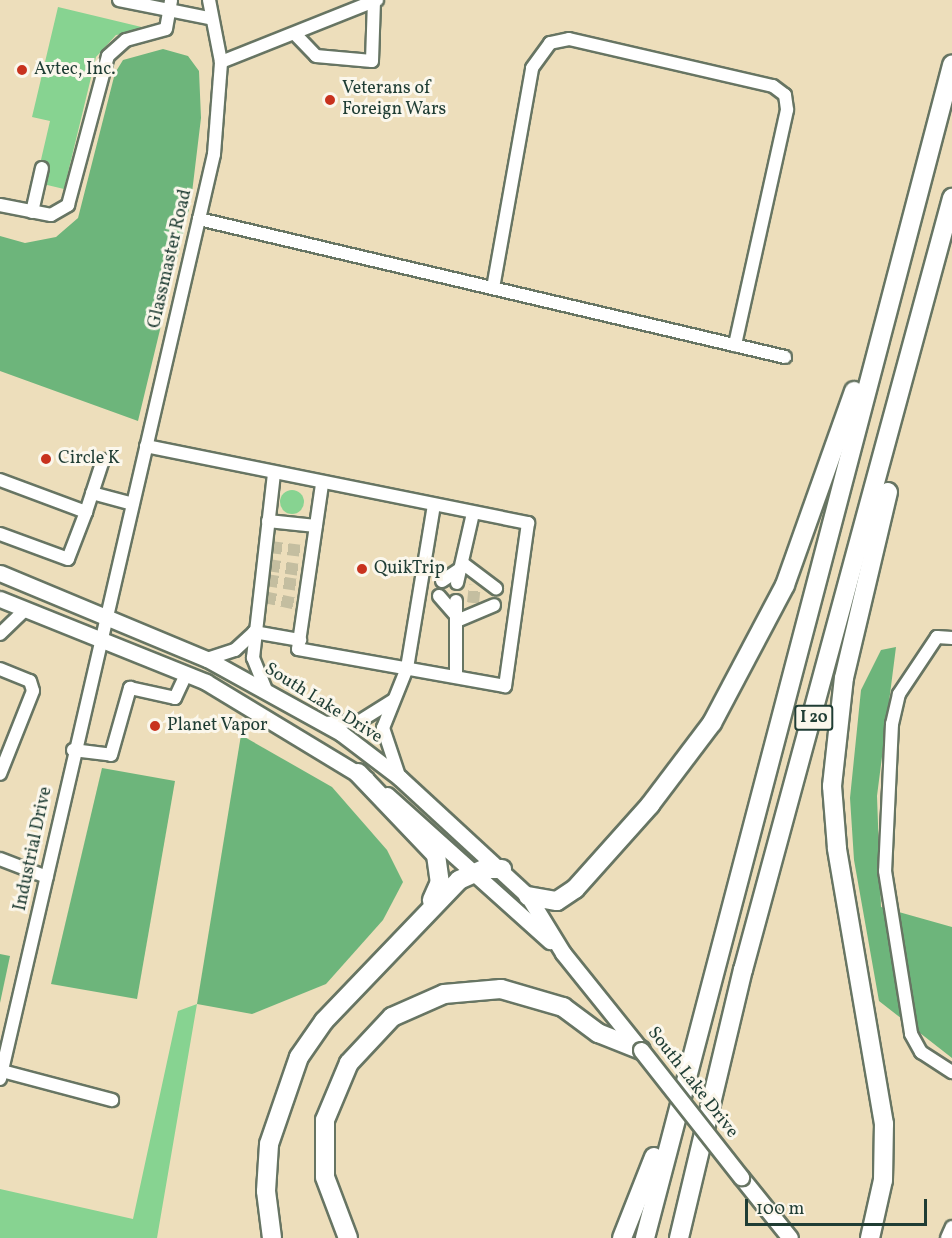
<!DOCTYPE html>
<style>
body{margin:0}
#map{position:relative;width:952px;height:1238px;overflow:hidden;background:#eddebb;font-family:Vollkorn,serif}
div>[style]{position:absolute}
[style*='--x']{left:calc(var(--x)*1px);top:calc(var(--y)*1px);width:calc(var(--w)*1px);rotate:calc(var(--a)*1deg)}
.green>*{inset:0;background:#87d391}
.round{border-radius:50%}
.forest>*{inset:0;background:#6db57b}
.minor-tunnel>*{height:12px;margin-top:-6px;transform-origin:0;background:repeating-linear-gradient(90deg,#c4bea0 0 12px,transparent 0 18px)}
.roads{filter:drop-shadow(2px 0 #677563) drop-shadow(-2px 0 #677563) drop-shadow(0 2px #677563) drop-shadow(0 -2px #677563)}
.minor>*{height:12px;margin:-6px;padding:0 6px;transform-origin:6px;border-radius:6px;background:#fff}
.major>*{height:15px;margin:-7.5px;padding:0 7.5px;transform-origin:7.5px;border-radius:7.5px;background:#fff}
.highway>*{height:18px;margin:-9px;padding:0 9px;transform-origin:9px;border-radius:9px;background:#fff}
.bridges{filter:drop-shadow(2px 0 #677563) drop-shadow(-2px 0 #677563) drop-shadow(0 2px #677563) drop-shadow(0 -2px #677563)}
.major-bridge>*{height:15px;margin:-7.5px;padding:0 7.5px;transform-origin:7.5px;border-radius:7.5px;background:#fff}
.dots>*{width:16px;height:16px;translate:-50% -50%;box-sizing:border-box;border:3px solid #fbf7ec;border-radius:50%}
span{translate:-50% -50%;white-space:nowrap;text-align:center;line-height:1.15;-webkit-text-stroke:6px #fbf7ec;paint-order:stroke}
.shield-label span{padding:2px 4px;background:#fbf7ec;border:2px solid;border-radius:4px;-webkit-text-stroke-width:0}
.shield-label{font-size:16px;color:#1f3d34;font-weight:700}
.poi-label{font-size:18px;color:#1f3d34}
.left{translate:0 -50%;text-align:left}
.street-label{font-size:18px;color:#1f3d34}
.scale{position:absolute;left:745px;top:1199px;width:182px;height:27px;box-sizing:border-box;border:3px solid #1f3d34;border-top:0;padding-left:8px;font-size:18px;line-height:21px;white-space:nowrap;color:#1f3d34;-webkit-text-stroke:4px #fbf7ec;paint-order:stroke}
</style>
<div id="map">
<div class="green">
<div style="clip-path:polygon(58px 7px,154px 30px,116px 35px,96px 57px,64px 189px,43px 184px,40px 164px,50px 121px,32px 117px)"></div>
<div class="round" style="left:280px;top:490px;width:24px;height:24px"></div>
<div style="clip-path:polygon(197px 1004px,157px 1238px,0 1238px,0 1189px,133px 1219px,178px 1011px)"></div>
</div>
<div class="forest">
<div style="clip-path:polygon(163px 49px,188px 56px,199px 71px,201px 118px,191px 201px,138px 421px,0 371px,0 236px,25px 243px,56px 237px,78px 218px,115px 73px,123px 60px)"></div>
<div style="clip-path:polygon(896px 647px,877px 796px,881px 907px,952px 927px,952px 1058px,879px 1001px,854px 860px,850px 798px,861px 690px,881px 650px)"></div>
<div style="clip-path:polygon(241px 735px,332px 787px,387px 850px,403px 882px,383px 920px,326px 984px,252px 1014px,197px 1004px)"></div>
<div style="clip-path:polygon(102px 768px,175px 781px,137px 999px,51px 984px)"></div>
<div style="clip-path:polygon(0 954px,10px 956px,0 1003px)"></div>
</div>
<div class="minor-tunnel">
<div style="--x:270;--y:547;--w:34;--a:7"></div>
<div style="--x:268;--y:565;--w:33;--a:9"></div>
<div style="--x:266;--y:580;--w:33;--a:9"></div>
<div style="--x:264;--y:597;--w:33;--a:12"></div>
<div style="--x:473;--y:603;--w:18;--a:-84"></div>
</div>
<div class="roads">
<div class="minor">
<div style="--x:119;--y:0;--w:92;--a:11.3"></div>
<div style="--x:209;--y:0;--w:63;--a:79"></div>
<div style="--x:295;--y:34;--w:30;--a:46"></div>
<div style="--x:316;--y:56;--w:56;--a:5.1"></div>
<div style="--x:372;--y:61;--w:60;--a:-88.1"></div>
<div style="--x:0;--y:205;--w:52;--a:11.1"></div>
<div style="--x:51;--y:215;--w:20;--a:-30"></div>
<div style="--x:68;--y:205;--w:154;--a:-75"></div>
<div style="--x:108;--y:56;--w:24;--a:-42"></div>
<div style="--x:126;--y:40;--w:41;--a:-15.4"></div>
<div style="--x:166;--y:29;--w:29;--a:-80"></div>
<div style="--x:32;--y:212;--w:45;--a:-77.2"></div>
<div style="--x:199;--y:219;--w:602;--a:13.25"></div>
<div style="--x:493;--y:288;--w:223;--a:-79.9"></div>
<div style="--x:532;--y:68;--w:31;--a:-54"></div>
<div style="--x:550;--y:43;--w:19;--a:-12"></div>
<div style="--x:569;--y:39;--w:209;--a:13"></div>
<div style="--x:773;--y:86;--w:15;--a:37"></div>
<div style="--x:785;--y:95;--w:15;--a:82"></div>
<div style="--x:787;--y:110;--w:241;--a:102.5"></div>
<div style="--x:146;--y:446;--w:390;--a:11.4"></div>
<div style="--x:528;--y:523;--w:165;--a:98"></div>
<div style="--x:505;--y:686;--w:210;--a:-169.9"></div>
<div style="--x:298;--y:649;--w:166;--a:-81.7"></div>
<div style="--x:0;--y:480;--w:92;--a:20.4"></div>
<div style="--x:86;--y:512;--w:50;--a:111"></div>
<div style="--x:68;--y:559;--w:72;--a:-159.8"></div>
<div style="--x:92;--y:493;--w:42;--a:15"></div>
<div style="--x:86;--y:512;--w:55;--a:-71.9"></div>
<div style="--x:268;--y:521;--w:48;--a:5.9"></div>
<div style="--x:465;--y:565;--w:39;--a:37"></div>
<div style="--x:442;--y:581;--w:27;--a:-34"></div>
<div style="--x:457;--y:583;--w:72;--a:-77.1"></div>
<div style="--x:439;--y:596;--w:30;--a:49"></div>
<div style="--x:459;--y:620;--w:38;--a:-23"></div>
<div style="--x:254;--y:632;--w:47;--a:9.9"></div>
<div style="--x:0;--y:634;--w:36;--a:-44"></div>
<div style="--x:952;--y:638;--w:15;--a:-176"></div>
<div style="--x:937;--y:637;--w:69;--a:123.7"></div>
<div style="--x:899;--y:694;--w:31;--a:103"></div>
<div style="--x:892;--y:724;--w:147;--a:92.7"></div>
<div style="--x:885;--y:871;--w:165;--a:80.9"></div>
<div style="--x:911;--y:1034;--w:21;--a:61"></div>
<div style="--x:921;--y:1052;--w:37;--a:33"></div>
<div style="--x:207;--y:659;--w:29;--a:-18"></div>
<div style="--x:235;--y:650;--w:26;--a:-43"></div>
<div style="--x:0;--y:669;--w:32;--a:22"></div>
<div style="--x:30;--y:681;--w:10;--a:73"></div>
<div style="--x:33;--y:691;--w:89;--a:111.7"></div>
<div style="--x:456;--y:677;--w:76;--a:-90"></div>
<div style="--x:266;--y:690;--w:35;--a:-112"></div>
<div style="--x:253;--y:658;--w:186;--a:-83.5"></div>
<div style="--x:324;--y:723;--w:36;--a:-3"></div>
<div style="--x:360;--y:721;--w:39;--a:-32"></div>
<div style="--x:73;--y:750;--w:38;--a:7"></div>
<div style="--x:111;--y:755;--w:70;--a:-74.2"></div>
<div style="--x:130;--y:688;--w:46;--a:12.5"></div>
<div style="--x:175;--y:698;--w:26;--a:-65"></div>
<div style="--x:399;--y:776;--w:51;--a:-108.4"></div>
<div style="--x:383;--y:728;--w:65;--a:-68.2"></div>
<div style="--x:407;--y:668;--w:165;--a:-80.6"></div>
<div style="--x:0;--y:859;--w:50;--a:21"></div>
<div style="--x:2;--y:1071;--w:114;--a:14.8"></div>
<div style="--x:0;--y:1079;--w:949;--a:-76.97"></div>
<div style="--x:214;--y:154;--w:92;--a:-85.6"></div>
<div style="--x:221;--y:62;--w:168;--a:-21.7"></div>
<div style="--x:947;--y:1238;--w:12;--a:-66"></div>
</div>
<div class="major">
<div style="--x:0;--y:573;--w:224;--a:22.6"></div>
<div style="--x:207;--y:659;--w:153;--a:28.9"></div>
<div style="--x:341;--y:733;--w:74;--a:37.3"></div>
<div style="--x:400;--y:778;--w:174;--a:42.7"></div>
<div style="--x:528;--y:896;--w:67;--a:58.4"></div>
<div style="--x:563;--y:953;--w:124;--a:51.2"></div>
<div style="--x:0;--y:599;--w:222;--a:21.9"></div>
<div style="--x:206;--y:682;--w:187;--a:31.2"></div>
<div style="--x:387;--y:795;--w:219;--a:41.9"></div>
<div style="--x:741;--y:1177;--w:78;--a:51.2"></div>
</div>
<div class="highway">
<div style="--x:358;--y:773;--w:113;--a:46.4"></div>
<div style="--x:436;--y:855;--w:27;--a:82"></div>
<div style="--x:440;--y:882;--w:20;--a:114"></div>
<div style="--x:528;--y:896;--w:29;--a:10"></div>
<div style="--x:557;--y:901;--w:22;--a:-34"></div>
<div style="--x:575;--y:889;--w:113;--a:-48.2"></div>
<div style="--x:650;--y:805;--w:103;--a:-52.9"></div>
<div style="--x:712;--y:723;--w:156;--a:-62.1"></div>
<div style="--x:785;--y:585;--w:206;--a:-70.4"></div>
<div style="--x:272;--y:1238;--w:47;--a:-97.3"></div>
<div style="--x:266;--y:1191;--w:47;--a:-86.3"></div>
<div style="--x:269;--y:1144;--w:92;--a:-71"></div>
<div style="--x:299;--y:1057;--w:44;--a:-55.2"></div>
<div style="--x:324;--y:1021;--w:195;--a:-46.2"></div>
<div style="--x:459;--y:880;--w:27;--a:-24"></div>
<div style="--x:484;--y:869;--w:18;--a:0"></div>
<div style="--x:348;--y:1238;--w:65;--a:-110.7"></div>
<div style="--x:325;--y:1177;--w:57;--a:-90"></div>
<div style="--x:325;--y:1120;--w:62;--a:-67.2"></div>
<div style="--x:349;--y:1063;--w:63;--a:-46.9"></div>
<div style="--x:392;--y:1017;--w:57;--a:-23.9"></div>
<div style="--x:444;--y:994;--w:57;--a:-5"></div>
<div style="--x:501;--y:989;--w:65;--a:16.2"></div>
<div style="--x:563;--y:1007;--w:44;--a:36.6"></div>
<div style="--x:598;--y:1033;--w:46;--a:21.6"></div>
<div style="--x:622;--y:1238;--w:87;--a:-68.4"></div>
<div style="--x:645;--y:1238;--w:1213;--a:-75.33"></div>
<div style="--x:679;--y:1238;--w:276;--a:-76.6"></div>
<div style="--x:743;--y:970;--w:800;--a:-74.85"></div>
<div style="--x:870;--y:1238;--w:59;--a:-77.4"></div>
<div style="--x:883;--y:1180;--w:56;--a:-89"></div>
<div style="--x:884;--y:1124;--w:280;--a:-99.7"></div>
<div style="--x:837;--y:848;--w:62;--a:-94.6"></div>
<div style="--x:832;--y:786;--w:109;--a:-83.7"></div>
<div style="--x:844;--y:678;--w:191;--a:-76.7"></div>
</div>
</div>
<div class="bridges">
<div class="major-bridge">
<div style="--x:641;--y:1050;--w:162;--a:51.8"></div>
</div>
</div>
<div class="dots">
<div style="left:22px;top:70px;background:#c8321e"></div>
<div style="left:330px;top:100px;background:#c8321e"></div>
<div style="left:46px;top:459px;background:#c8321e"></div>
<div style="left:362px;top:569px;background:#c8321e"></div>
<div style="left:155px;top:726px;background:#c8321e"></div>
</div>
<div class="shield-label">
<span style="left:814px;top:718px">I 20</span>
</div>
<div class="poi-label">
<span class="left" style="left:34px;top:70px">Avtec, Inc.</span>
<span class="left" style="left:342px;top:100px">Veterans of<br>Foreign Wars</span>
<span class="left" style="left:58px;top:459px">Circle K</span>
<span class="left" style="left:374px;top:569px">QuikTrip</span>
<span class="left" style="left:167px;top:726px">Planet Vapor</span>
</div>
<div class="street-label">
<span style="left:171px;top:259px;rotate:-77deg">Glassmaster Road</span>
<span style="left:323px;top:704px;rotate:32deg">South Lake Drive</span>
<span style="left:34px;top:849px;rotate:-78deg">Industrial Drive</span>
<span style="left:692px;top:1083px;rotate:52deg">South Lake Drive</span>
</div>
<div class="scale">100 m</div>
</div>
